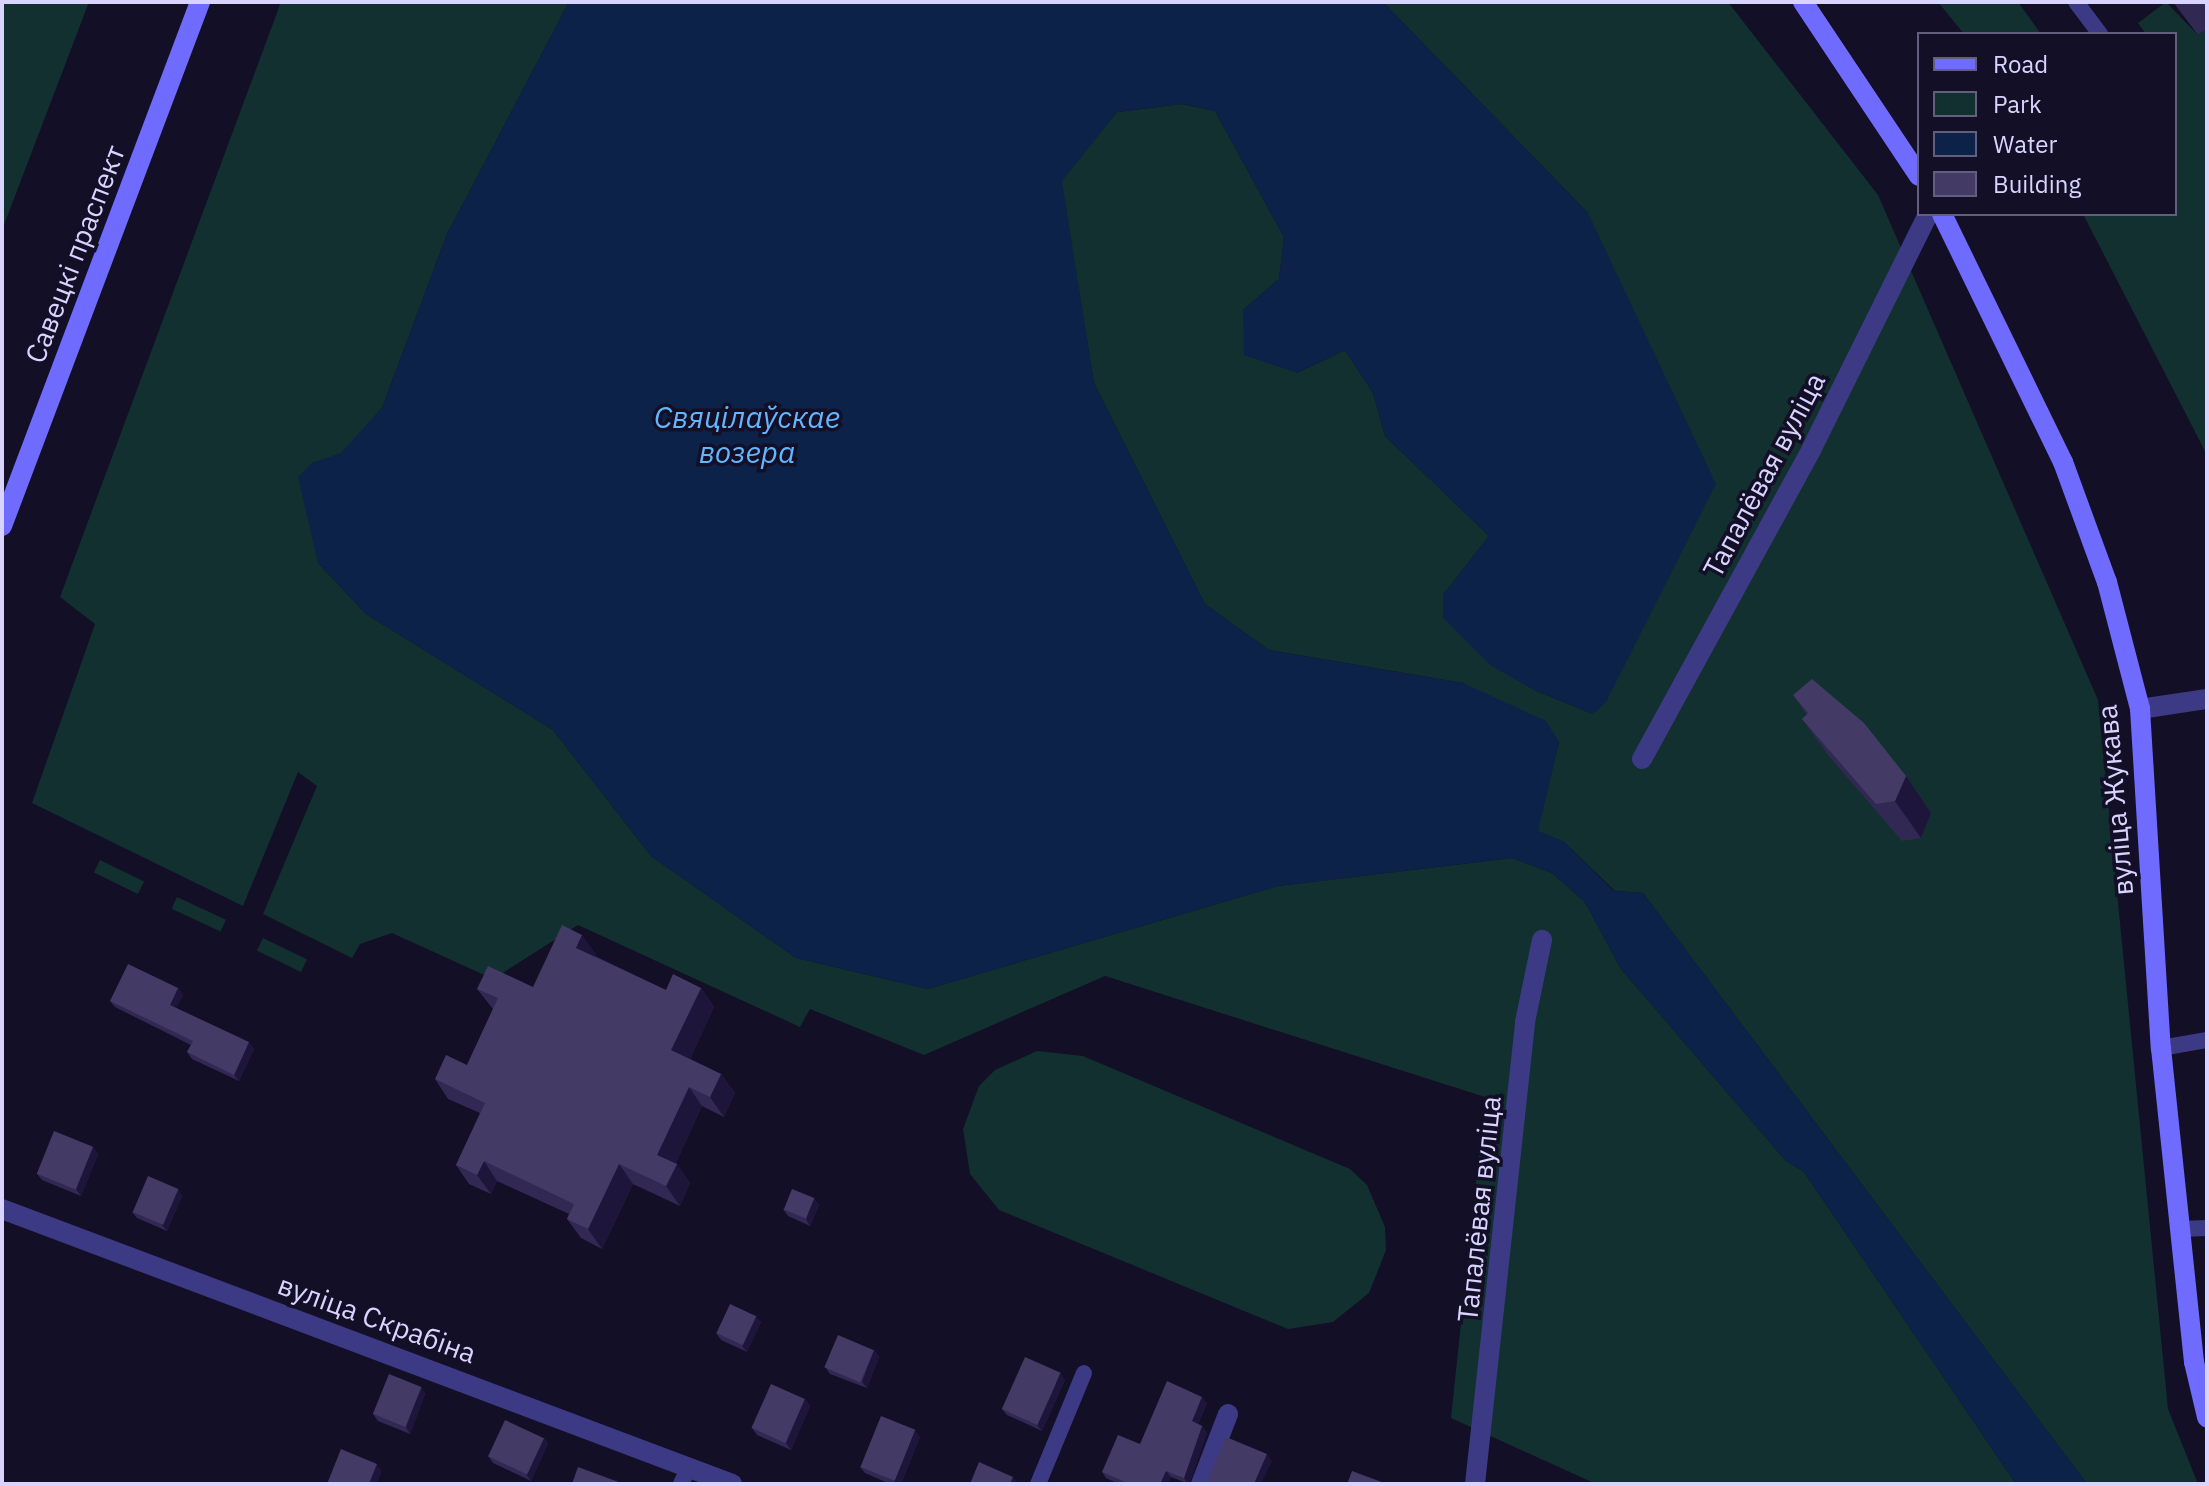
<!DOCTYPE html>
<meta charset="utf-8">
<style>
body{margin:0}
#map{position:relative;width:2209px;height:1486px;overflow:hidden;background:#130f26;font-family:"IBM Plex Sans",sans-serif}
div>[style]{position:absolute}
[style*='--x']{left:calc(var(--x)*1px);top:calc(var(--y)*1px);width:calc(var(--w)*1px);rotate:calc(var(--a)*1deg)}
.green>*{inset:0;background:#12302f;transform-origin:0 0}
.water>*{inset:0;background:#0c2248}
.lane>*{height:16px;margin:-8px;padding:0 8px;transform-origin:8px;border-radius:8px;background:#3d3a85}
.street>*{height:20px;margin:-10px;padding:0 10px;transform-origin:10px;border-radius:10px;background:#3d3a85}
.secondary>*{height:20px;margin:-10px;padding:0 10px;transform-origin:10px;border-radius:10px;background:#6f6bff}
.wall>*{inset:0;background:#312854}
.shaded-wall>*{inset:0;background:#1d163a}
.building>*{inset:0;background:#433a66;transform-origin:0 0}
span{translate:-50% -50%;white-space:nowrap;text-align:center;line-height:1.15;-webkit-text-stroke:7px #130f26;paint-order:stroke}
.street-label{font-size:28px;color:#d9d4ff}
.water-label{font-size:30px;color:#62b6ff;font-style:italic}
.frame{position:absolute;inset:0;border:4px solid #d9d4ff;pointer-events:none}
.legend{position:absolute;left:1917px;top:32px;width:260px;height:184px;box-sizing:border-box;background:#130f26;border:2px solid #625e7d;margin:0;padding:10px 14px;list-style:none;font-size:24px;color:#d9d4ff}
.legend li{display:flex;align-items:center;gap:16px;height:40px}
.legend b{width:40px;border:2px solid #625e7d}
</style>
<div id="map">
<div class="green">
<div style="clip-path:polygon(2px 2px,89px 2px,2px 230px)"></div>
<div style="clip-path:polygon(281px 2px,569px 2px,447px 234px,382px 408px,341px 454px,312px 463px,318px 563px,366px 614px,553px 730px,651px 856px,796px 958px,928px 989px,1278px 886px,1512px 858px,1552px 873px,1585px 902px,1621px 969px,1785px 1160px,1804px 1172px,2016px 1484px,1596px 1484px,1451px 1418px,1485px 1097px,1105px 976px,924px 1055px,810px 1009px,800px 1027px,578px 925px,493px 979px,392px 933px,360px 944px,352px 958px,263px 914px,317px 786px,298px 772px,243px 906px,32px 803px,95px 624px,60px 597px)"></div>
<div style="clip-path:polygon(1383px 2px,1728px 2px,1878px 195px,2098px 700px,2168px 1409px,2198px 1484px,2087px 1484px,1643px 893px,1615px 891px,1564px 842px,1537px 831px,1559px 742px,1463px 683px,1269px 650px,1205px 604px,1094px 383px,1061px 181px,1117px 112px,1182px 104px,1215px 111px,1284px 237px,1279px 279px,1243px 310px,1297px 373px,1345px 350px,1373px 393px,1385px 436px,1489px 536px,1443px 595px,1534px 690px,1593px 714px,1588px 213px)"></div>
<div style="clip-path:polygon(1938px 2px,2018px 2px,2041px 34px,1964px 34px)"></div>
<div style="clip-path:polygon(2166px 2px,2198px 35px,2207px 29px,2207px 455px,2083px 214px,2175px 214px,2175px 34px,2146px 34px,2138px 23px)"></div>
<div style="left:100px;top:860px;width:49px;height:14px;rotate:26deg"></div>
<div style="left:177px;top:897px;width:54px;height:13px;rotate:25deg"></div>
<div style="left:263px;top:938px;width:49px;height:14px;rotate:26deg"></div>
<div style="clip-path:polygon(1037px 1051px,1083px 1056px,1350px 1169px,1367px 1185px,1385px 1227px,1386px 1250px,1369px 1293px,1333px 1322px,1288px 1329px,999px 1210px,970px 1174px,963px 1129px,979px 1086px,995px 1070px)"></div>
</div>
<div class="water">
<div style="clip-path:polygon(569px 2px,1383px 2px,1588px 213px,1716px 484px,1606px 702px,1593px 714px,1534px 690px,1490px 665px,1443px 618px,1443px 595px,1489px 536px,1385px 436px,1373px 393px,1345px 350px,1297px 373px,1244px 355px,1243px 310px,1279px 279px,1284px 237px,1215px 111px,1182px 104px,1117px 112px,1062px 181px,1094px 383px,1205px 604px,1269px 650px,1463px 683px,1546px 721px,1559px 742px,1538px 831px,1564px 842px,1614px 891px,1643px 893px,2087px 1484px,2016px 1484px,1804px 1172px,1785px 1160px,1621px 969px,1585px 902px,1552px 873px,1512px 858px,1278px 886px,928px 989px,796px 958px,651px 856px,553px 730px,366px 614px,318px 563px,298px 477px,312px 463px,341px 453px,382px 408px,447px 234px)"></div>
</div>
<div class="lane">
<div style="--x:2076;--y:2;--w:40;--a:53"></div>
<div style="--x:2161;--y:1048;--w:47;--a:-9.9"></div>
<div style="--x:2180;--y:1229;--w:27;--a:-2"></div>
<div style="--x:681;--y:1484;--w:19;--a:-65"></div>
<div style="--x:1038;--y:1484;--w:120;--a:-67.5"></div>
</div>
<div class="street">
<div style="--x:2140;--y:709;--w:68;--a:-8.5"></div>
<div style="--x:1642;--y:759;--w:354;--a:-61.3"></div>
<div style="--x:1812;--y:448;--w:261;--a:-63.6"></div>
<div style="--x:2;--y:1209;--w:780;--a:20.64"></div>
<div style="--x:1201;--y:1484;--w:75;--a:-68.9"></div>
<div style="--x:1475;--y:1484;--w:465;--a:-83.8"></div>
<div style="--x:1525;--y:1022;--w:84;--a:-78.3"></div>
</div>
<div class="secondary">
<div style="--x:1803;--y:2;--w:209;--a:56.3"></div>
<div style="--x:1942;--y:214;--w:276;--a:64"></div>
<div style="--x:2063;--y:462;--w:128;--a:69.9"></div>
<div style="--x:2107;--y:582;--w:131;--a:75.4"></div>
<div style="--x:2140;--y:709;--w:340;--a:86.5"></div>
<div style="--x:2161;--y:1048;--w:316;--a:84"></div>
<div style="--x:2194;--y:1362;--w:57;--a:76.7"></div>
<div style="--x:2;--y:526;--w:560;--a:-69.3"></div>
</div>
<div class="wall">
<div style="clip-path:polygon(2173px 2px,2207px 2px,2207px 29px,2198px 35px)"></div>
<div style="clip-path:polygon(1793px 695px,1906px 776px,1931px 813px,1921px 838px,1902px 841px,1828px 755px,1802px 719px,1807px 715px)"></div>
<div style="clip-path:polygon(596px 954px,595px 956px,666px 990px,701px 988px,714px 1007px,690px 1059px,721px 1074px,735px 1093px,724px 1117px,702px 1106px,676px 1163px,690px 1183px,680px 1206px,633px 1184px,602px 1249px,581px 1238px,567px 1219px,569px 1214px,497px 1181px,491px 1194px,469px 1184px,456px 1165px,480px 1113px,448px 1099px,435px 1079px,467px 1065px,493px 1009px,477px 989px,533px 987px)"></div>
<div style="clip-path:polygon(178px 988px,183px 995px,176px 1008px,254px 1049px,239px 1081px,192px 1059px,187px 1052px,191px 1045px,115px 1007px,110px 1001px)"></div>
<div style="clip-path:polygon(93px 1147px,98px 1154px,81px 1196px,42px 1180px,37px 1174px)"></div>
<div style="clip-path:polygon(178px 1189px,182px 1196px,167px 1231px,137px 1218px,132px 1212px)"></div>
<div style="clip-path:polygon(814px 1198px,819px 1205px,810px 1226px,788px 1216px,783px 1209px)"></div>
<div style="clip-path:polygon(761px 1322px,747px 1352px,721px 1340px,716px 1333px)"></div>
<div style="clip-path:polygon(874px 1350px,879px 1357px,867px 1388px,830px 1374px,825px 1367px)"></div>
<div style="clip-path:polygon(1065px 1380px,1042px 1431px,1007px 1415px,1002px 1409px)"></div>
<div style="clip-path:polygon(421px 1387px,425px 1394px,410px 1434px,378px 1421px,373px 1414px)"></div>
<div style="clip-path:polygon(805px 1399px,810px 1406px,791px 1450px,757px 1435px,752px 1428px)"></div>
<div style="clip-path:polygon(1207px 1403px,1198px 1424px,1202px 1426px,1207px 1433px,1189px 1484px,1171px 1477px,1168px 1484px,1119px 1484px,1106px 1478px,1102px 1472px,1140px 1444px)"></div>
<div style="clip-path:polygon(920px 1437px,901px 1484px,890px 1484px,865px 1473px,860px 1467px)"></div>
<div style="clip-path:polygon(544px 1438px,548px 1444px,531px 1481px,493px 1463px,488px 1456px)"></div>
</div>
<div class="shaded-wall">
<div style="clip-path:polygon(1906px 776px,1931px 813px,1921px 838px,1895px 801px)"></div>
<div style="clip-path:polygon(582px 935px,596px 954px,590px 967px,576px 948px)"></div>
<div style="clip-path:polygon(178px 988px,183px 995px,174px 1012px,170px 1005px)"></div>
<div style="clip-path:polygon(701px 988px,714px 1007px,685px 1070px,671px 1050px)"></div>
<div style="clip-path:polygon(249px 1042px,254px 1049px,239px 1081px,234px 1075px)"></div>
<div style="clip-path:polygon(721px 1074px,735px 1093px,724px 1117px,710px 1097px)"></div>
<div style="clip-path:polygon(689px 1087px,702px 1106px,671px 1174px,657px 1155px)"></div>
<div style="clip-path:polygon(93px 1147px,98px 1154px,81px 1196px,76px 1189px)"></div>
<div style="clip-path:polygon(484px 1161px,497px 1181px,491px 1194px,477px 1175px)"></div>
<div style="clip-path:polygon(619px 1164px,633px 1184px,602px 1249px,588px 1229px)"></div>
<div style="clip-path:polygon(677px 1164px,690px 1183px,680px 1206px,666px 1186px)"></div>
<div style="clip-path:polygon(178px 1189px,182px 1196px,167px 1231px,162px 1225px)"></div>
<div style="clip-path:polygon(814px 1198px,819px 1205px,810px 1226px,806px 1219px)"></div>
<div style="clip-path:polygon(756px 1316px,761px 1322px,747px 1352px,742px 1346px)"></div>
<div style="clip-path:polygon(874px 1350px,879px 1357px,867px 1388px,862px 1382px)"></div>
<div style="clip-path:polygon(1061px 1373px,1065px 1380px,1042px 1431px,1037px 1425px)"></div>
<div style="clip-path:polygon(421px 1387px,425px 1394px,410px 1434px,406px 1427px)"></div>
<div style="clip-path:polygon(1202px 1397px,1207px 1403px,1196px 1428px,1192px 1421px)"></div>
<div style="clip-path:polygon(805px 1399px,810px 1406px,791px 1450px,786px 1443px)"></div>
<div style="clip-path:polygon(1202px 1426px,1207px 1433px,1189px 1484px,1187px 1484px,1184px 1478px)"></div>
<div style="clip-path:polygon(915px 1430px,920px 1437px,901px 1484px,897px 1484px,894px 1481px)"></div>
<div style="clip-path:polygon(544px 1438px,548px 1444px,531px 1481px,526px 1474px)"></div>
<div style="clip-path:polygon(1267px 1454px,1272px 1461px,1261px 1484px,1254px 1484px)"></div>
<div style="clip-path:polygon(377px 1464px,382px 1471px,377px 1484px,369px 1484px)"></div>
<div style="clip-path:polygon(1166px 1471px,1171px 1477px,1168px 1484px,1160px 1484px)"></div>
<div style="clip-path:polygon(1013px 1477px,1018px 1483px,1018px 1484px,1010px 1484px)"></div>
</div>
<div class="building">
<div style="clip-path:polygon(1812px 679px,1864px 723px,1906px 776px,1895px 801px,1876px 804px,1802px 719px,1808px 713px,1793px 695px)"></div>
<div style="clip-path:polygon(562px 925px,582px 935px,576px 948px,666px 990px,673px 974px,701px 988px,671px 1050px,721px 1074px,710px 1097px,689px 1087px,657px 1155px,677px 1164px,666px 1186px,619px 1164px,588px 1229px,567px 1219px,574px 1204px,484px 1161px,477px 1175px,456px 1165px,485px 1103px,435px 1079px,446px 1055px,467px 1065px,498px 998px,477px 989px,488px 966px,533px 987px)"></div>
<div style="clip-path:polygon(128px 964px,178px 988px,170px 1005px,249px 1042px,234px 1075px,187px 1052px,193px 1041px,110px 1001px)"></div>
<div style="left:54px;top:1131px;width:42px;height:46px;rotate:22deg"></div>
<div style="left:148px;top:1176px;width:33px;height:39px;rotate:23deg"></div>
<div style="left:792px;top:1189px;width:24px;height:22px;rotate:22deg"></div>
<div style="left:730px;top:1304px;width:29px;height:32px;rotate:25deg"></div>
<div style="left:838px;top:1335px;width:39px;height:35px;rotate:23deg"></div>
<div style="left:1025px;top:1357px;width:39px;height:57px;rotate:24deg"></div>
<div style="left:389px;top:1374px;width:35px;height:43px;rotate:22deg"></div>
<div style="clip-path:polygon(1167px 1381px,1202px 1397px,1192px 1421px,1202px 1426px,1184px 1478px,1166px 1471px,1160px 1484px,1130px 1484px,1102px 1472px,1118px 1435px,1140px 1444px)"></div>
<div style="left:771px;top:1384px;width:37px;height:48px;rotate:24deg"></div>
<div style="left:881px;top:1416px;width:37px;height:55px;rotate:22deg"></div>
<div style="left:505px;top:1420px;width:43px;height:40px;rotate:25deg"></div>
<div style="clip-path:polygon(1226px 1437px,1267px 1454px,1254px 1484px,1206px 1484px)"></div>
<div style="clip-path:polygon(341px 1449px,377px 1464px,369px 1484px,327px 1484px)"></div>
<div style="clip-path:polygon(979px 1462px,1013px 1477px,1010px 1484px,970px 1484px)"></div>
<div style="clip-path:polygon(578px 1467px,624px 1484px,572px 1484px)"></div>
<div style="clip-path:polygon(1352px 1471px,1387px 1484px,1347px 1484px)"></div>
</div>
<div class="street-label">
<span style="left:75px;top:254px;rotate:-69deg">Савецкі праспект</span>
<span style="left:1764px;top:475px;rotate:-62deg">Тапалёвая вуліца</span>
<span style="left:2115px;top:800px;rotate:-95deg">вуліца Жукава</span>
<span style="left:1479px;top:1209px;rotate:-84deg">Тапалёвая вуліца</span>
<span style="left:377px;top:1319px;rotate:20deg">вуліца Скрабіна</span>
</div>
<div class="water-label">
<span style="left:747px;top:434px">Свяцілаўскае<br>возера</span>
</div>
<div class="frame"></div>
<ul class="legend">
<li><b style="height:10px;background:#6f6bff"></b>Road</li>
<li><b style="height:22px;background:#12302f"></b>Park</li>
<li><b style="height:22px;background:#0c2248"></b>Water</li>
<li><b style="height:22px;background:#433a66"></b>Building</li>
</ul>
</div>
